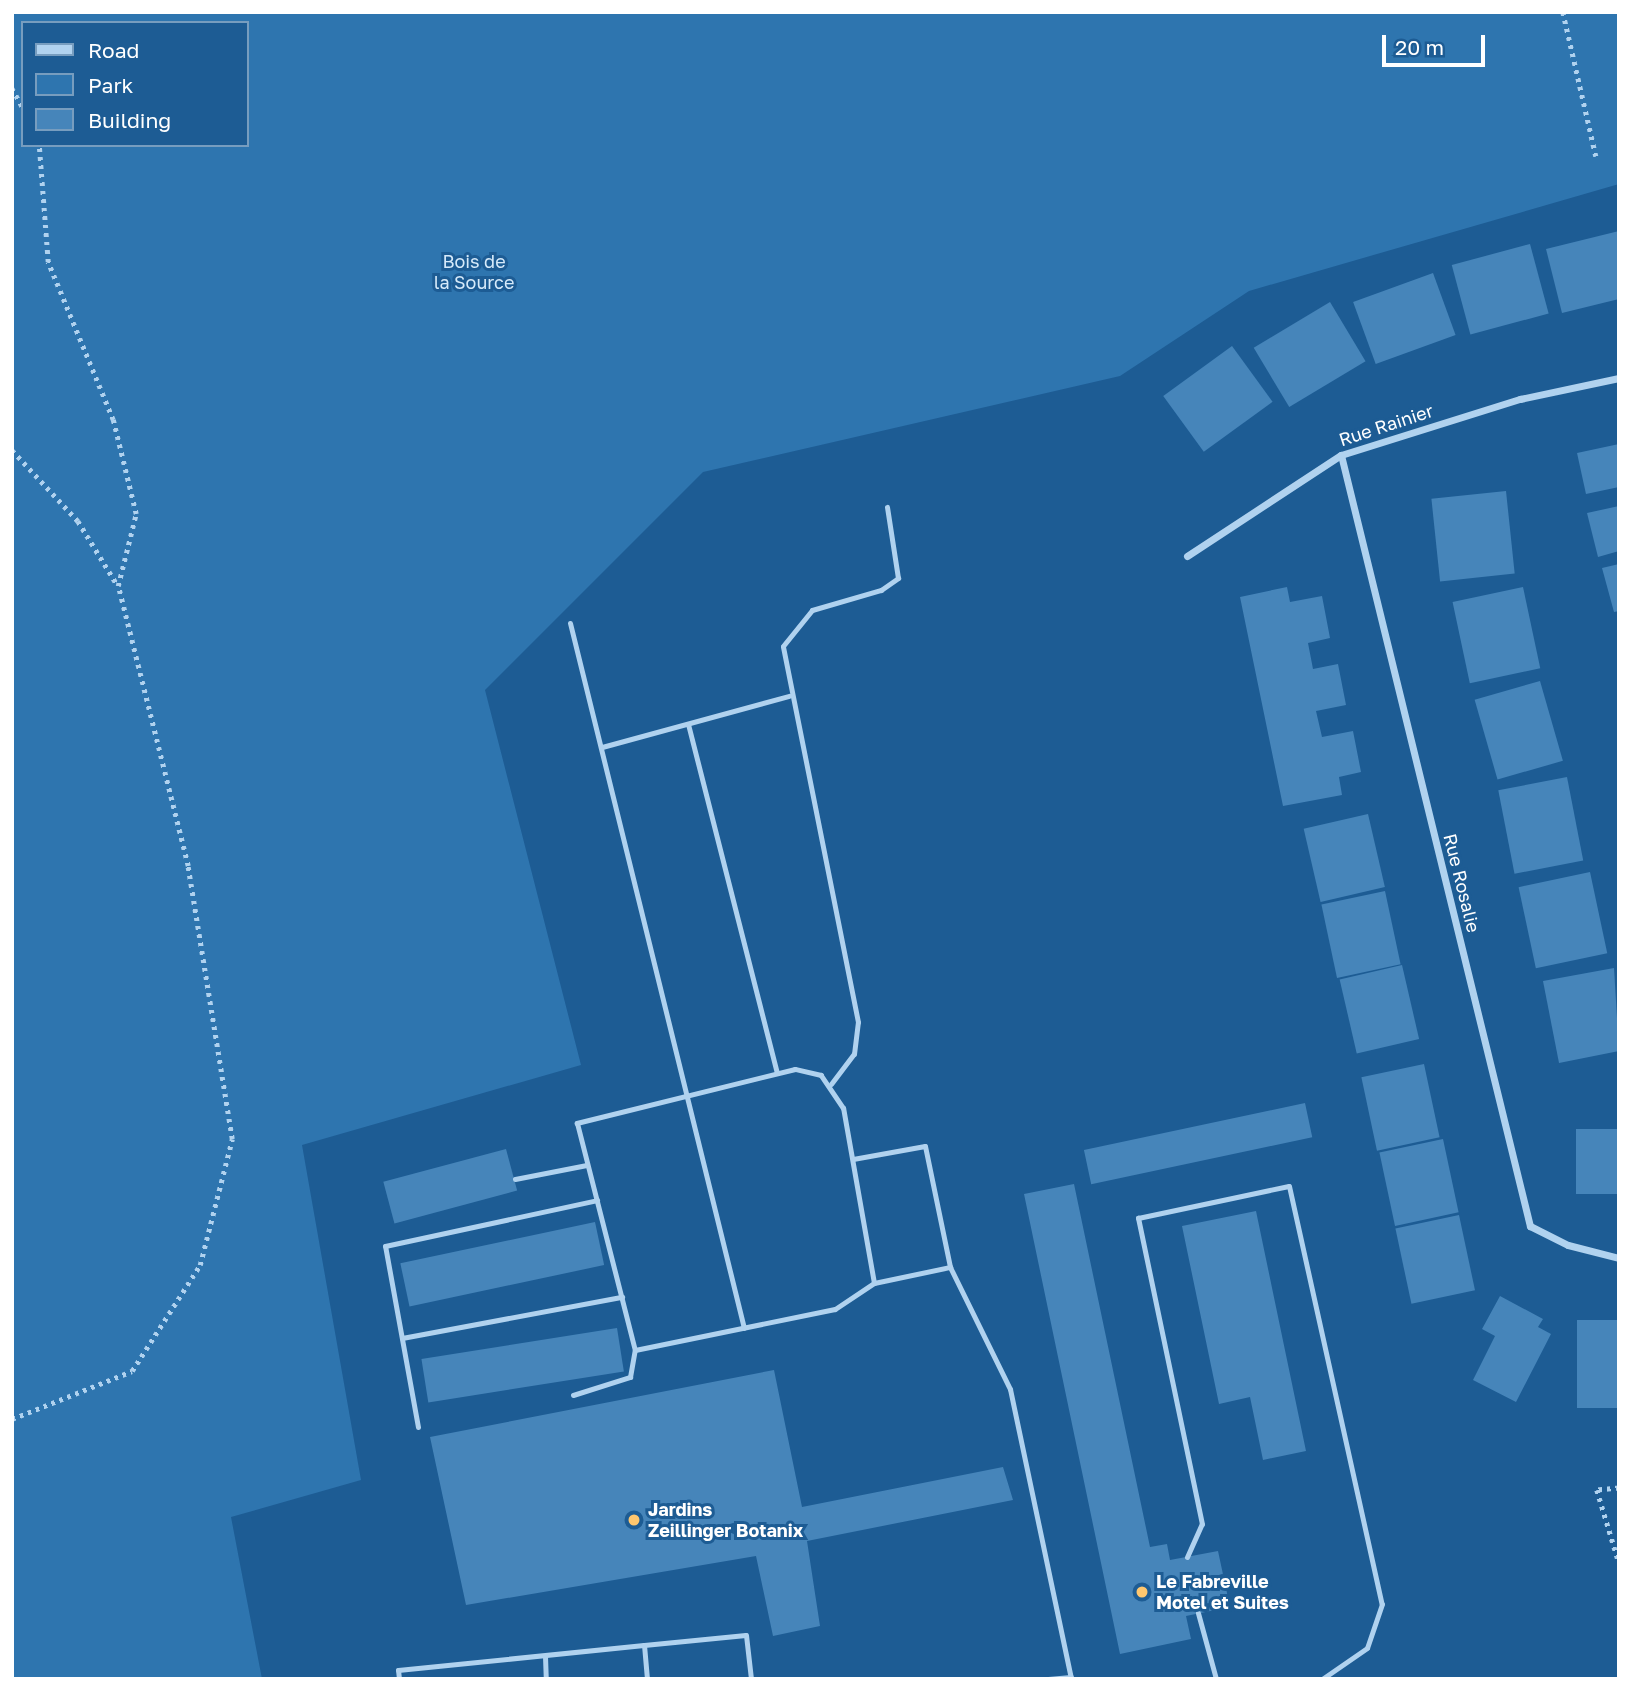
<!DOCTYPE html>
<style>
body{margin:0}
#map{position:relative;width:1631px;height:1691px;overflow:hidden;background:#1d5c94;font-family:"Golos Text",sans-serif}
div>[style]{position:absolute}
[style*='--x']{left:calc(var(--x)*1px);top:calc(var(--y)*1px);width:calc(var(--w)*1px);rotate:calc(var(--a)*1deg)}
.green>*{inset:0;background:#2e75af}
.building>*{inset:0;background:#4685ba;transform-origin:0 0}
.path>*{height:4.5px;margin-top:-2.25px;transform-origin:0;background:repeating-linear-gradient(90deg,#b0d2ef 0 3.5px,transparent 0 8.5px)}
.lane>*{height:5px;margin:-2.5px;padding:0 2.5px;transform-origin:2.5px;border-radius:2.5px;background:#b0d2ef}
.street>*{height:7px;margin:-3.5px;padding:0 3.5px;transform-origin:3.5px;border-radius:3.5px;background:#b0d2ef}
.dots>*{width:19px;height:19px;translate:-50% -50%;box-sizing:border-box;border:4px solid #1d5c94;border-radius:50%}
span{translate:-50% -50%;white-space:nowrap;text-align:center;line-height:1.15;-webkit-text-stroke:6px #1d5c94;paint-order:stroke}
.park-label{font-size:18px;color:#d6eafa}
.street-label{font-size:18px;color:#fff}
.poi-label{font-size:18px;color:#fff;font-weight:700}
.left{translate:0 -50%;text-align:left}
.frame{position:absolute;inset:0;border:14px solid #fff;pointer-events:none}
.legend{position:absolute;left:21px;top:21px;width:228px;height:126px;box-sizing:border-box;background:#1d5c94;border:2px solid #779dbf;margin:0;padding:9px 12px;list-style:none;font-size:21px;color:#fff}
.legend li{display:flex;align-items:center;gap:14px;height:35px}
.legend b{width:35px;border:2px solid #779dbf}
.scale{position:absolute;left:1382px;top:35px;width:103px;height:32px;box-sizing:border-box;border:4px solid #fff;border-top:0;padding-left:9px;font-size:21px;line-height:24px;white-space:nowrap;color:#fff;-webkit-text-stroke:5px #1d5c94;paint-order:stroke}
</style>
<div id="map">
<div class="green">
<div style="clip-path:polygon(evenodd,12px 12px,1619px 12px,1619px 184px,1249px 291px,1120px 376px,703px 472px,485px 690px,581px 1065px,302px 1145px,361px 1480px,231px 1517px,262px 1679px,12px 1679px,12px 12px,23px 23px,247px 23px,247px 145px,23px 145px,23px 23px)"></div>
</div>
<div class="building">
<div style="clip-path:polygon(1619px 231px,1619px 299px,1562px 313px,1546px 249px)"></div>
<div style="left:1530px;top:244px;width:72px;height:81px;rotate:75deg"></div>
<div style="left:1433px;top:273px;width:66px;height:85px;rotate:70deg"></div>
<div style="left:1330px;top:302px;width:69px;height:89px;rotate:59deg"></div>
<div style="left:1232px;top:346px;width:69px;height:85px;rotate:54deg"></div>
<div style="clip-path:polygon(1619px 444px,1619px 487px,1586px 494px,1577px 453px)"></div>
<div style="left:1506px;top:491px;width:83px;height:75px;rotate:84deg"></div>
<div style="clip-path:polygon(1619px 506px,1619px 551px,1598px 557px,1587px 513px)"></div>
<div style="clip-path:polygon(1619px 564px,1619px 611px,1614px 612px,1602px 568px)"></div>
<div style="clip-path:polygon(1287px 587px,1290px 602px,1322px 596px,1330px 638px,1308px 643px,1313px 669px,1338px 664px,1346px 705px,1316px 711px,1322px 737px,1353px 731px,1361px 772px,1339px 777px,1342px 795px,1283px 806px,1240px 597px)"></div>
<div style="left:1523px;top:587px;width:83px;height:72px;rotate:78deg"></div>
<div style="left:1540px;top:681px;width:83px;height:68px;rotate:74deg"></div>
<div style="left:1567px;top:777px;width:85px;height:70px;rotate:79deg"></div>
<div style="left:1368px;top:814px;width:75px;height:66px;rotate:77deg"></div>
<div style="left:1590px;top:872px;width:83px;height:73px;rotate:78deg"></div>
<div style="left:1385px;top:891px;width:75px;height:65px;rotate:78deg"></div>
<div style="left:1402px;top:965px;width:76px;height:64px;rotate:77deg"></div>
<div style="clip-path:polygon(1614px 968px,1619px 1051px,1559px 1063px,1543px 981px)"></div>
<div style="left:1424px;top:1064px;width:75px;height:64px;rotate:78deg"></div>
<div style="left:1305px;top:1103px;width:35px;height:226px;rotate:78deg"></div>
<div style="left:1619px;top:1129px;width:65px;height:43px;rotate:90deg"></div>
<div style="left:1443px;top:1139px;width:75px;height:65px;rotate:78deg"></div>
<div style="left:506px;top:1149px;width:43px;height:127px;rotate:75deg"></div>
<div style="clip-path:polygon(1074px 1184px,1150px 1547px,1167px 1544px,1170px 1560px,1218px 1551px,1230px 1607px,1186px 1616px,1191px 1639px,1120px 1654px,1024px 1194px)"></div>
<div style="clip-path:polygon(1256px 1211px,1306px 1451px,1263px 1460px,1250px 1397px,1219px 1404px,1182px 1226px)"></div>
<div style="left:1459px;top:1215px;width:77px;height:65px;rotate:78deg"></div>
<div style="left:595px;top:1222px;width:44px;height:199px;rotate:78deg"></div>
<div style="clip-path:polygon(1500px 1296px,1543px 1319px,1538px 1327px,1551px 1334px,1516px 1402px,1473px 1380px,1495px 1336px,1482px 1329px)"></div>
<div style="left:1577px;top:1320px;width:42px;height:88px"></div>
<div style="left:617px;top:1328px;width:44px;height:198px;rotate:81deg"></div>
<div style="clip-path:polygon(774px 1370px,802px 1507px,1003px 1467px,1013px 1500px,807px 1541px,820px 1626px,773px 1636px,756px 1556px,466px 1605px,430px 1437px)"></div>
</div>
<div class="path">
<div style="--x:1563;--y:12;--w:148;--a:77.1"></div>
<div style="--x:12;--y:88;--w:23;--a:61"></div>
<div style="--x:12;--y:450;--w:97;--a:47.1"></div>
<div style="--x:78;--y:521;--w:76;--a:58.4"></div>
<div style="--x:118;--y:586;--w:74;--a:-76"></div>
<div style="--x:136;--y:514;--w:97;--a:-103.7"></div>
<div style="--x:113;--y:420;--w:171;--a:-112.4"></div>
<div style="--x:48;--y:262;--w:117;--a:-94.4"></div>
<div style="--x:12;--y:1419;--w:129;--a:-21.8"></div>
<div style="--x:132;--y:1371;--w:126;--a:-57.3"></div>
<div style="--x:200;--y:1265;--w:130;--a:-75.7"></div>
<div style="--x:232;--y:1139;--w:277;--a:-99.2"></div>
<div style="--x:188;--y:866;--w:289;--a:-104"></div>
<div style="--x:1619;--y:1488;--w:22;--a:175"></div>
<div style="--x:1597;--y:1490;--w:76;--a:73.2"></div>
</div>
<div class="lane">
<div style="--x:570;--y:623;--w:726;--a:76.14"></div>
<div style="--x:688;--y:724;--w:360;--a:75.7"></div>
<div style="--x:602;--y:747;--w:194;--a:-15.3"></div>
<div style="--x:831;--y:1084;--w:38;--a:-53"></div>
<div style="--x:854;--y:1054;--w:32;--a:-83"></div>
<div style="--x:858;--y:1022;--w:383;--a:-101.3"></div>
<div style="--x:783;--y:646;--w:46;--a:-51.1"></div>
<div style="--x:812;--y:610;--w:72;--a:-16.2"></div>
<div style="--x:881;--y:590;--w:21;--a:-35"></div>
<div style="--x:898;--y:578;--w:72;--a:-98.8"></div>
<div style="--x:853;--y:1159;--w:73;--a:-10.2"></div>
<div style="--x:925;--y:1146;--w:124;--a:78.3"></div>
<div style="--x:950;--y:1267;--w:136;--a:63.8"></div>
<div style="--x:1010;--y:1389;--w:296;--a:78.1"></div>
<div style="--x:515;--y:1179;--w:73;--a:-11"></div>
<div style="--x:874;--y:1283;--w:178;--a:-100"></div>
<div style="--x:843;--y:1108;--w:40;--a:-124"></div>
<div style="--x:821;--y:1075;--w:27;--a:-167"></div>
<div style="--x:795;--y:1069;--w:225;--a:166.1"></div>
<div style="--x:577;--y:1123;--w:234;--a:75.7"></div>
<div style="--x:635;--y:1350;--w:204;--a:-11.6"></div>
<div style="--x:835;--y:1309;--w:47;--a:-33.7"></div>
<div style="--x:874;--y:1283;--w:78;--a:-11.9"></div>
<div style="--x:402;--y:1338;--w:224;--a:-10.6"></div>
<div style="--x:573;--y:1395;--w:60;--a:-17.5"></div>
<div style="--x:630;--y:1377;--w:27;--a:-80"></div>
<div style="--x:418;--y:1427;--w:184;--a:-100.3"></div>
<div style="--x:385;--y:1246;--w:217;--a:-12.2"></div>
<div style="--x:1187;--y:1557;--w:36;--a:-66"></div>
<div style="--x:1202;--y:1524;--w:313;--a:-101.8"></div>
<div style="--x:1138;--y:1218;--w:154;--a:-12"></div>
<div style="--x:1289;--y:1186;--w:428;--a:77.5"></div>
<div style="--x:1382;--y:1604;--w:46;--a:108.8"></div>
<div style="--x:1367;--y:1648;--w:55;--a:145.4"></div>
<div style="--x:1198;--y:1613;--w:68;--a:74.7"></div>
<div style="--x:545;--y:1656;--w:23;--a:88"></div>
<div style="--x:399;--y:1679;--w:9;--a:-96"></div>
<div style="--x:398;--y:1670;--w:247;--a:-5.8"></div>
<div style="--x:647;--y:1679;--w:34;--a:-95"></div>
<div style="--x:644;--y:1645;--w:102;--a:-5.6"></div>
<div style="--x:746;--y:1635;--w:44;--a:83.5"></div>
<div style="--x:1048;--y:1679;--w:23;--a:-5"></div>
</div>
<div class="street">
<div style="--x:1341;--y:455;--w:794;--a:76.23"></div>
<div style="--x:1530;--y:1226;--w:42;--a:26.6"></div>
<div style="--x:1568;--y:1245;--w:53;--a:14.3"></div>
<div style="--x:1187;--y:556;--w:184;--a:-33.3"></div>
<div style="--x:1341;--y:455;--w:188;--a:-17.4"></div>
<div style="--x:1520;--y:399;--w:101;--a:-12"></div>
</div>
<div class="dots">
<div style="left:634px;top:1520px;background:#fec76f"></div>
<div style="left:1142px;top:1592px;background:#fec76f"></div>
</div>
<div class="park-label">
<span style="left:474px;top:272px">Bois de<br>la Source</span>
</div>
<div class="street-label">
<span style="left:1386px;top:425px;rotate:-18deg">Rue Rainier</span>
<span style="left:1462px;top:883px;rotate:76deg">Rue Rosalie</span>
</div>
<div class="poi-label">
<span class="left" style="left:648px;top:1520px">Jardins<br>Zeillinger Botanix</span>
<span class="left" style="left:1156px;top:1592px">Le Fabreville<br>Motel et Suites</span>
</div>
<div class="frame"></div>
<ul class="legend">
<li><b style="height:9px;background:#b0d2ef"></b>Road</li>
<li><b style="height:19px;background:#2e75af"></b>Park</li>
<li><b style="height:19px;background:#4685ba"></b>Building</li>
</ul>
<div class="scale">20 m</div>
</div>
